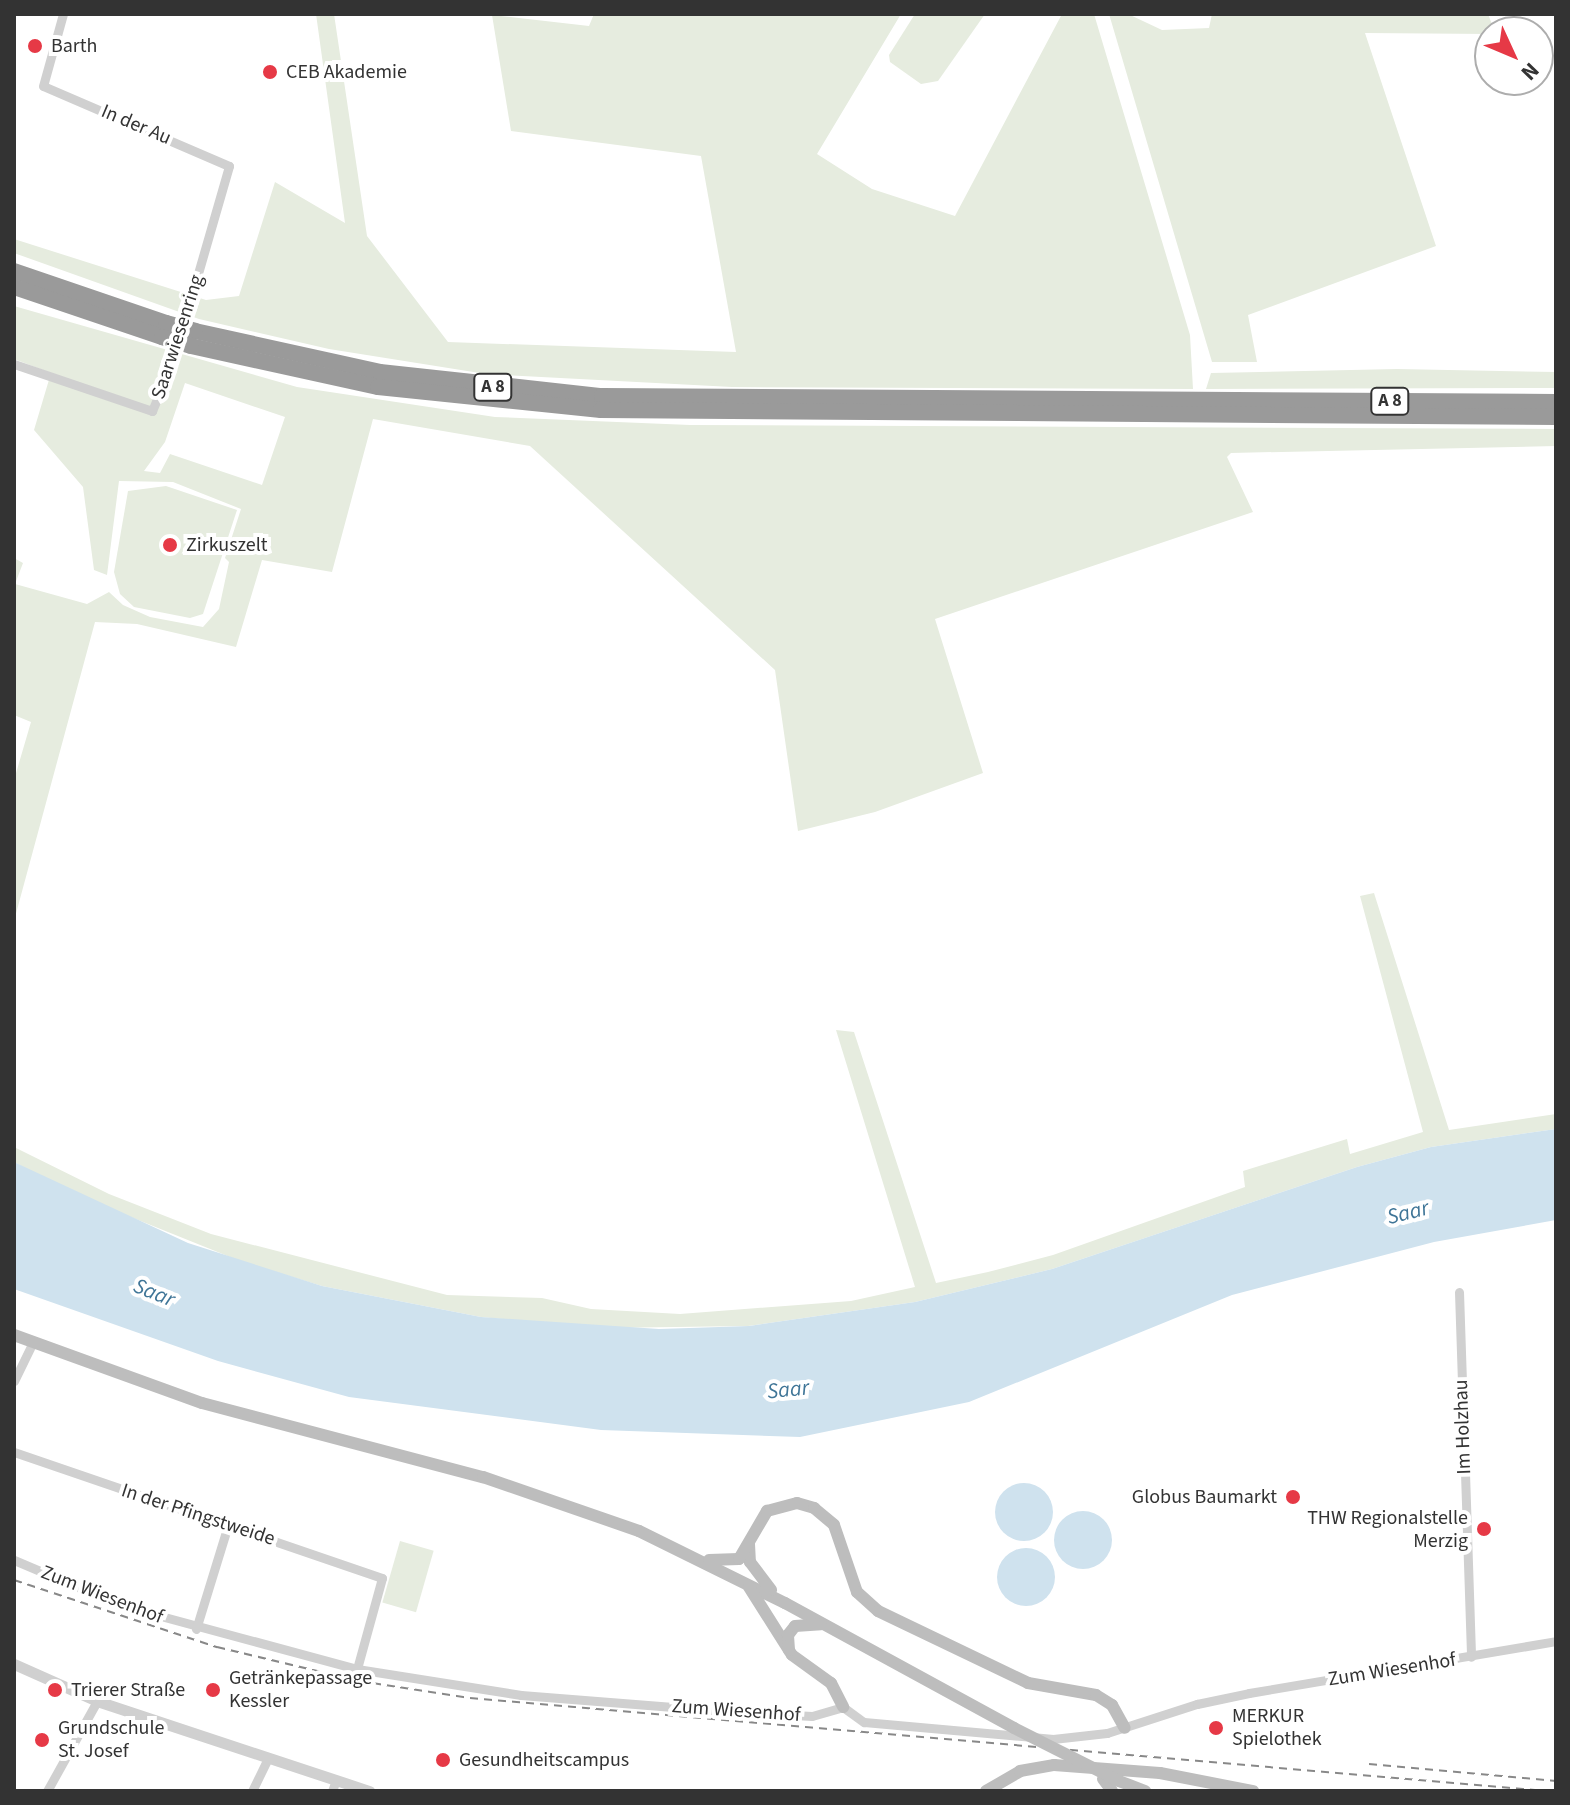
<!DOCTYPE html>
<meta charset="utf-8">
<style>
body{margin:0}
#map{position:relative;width:1570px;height:1805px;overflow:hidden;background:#fff;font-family:"Source Sans 3",sans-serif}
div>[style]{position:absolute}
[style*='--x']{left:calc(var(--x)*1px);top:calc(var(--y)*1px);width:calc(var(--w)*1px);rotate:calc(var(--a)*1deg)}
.green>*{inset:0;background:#e6ecdf;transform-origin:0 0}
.water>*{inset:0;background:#cfe2ee}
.round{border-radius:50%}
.minor>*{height:9px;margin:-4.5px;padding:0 4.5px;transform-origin:4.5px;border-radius:4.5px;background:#d0d0d0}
.tertiary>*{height:11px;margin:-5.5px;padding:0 5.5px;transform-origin:5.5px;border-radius:5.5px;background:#d0d0d0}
.secondary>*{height:12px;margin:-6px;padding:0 6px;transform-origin:6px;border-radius:6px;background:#bdbdbd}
.motorway>*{height:16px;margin:-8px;padding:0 8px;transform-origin:8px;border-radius:8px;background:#9a9a9a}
.rail>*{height:2px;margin-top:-1px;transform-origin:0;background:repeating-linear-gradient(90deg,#888 0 8px,transparent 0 14px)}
.secondary-bridge>*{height:12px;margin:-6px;padding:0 6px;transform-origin:6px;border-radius:6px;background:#bdbdbd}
.motorway-bridge>*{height:16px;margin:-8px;padding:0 8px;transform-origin:8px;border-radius:8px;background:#9a9a9a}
.dots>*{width:22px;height:22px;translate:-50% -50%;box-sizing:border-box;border:4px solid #fff;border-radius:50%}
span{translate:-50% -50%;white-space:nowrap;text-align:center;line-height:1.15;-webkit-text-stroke:8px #fff;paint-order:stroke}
.shield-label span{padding:2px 6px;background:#fff;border:2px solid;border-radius:6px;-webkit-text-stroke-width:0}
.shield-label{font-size:18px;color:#333;font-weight:700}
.poi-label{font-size:20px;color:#333}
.left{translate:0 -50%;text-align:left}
.right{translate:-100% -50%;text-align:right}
.street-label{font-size:20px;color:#333}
.water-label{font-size:22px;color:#3f7597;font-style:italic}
.frame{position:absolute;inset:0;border:16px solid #333;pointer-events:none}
.north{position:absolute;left:1474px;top:16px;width:80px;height:80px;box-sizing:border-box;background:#fff;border:2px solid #adadad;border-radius:50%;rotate:134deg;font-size:22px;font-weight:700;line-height:32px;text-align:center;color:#333}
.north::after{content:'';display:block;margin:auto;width:28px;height:36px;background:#e63946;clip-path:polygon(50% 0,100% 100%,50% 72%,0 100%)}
</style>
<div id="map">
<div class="green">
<div style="clip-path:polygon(316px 14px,334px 14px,367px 236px,448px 342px,736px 352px,701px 156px,511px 131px,492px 15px,589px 26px,594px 14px,901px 14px,817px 154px,872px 189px,955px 216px,1062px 14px,1094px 14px,1190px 335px,1193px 389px,732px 387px,486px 374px,329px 349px,199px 319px,14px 253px,14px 239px,206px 300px,239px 296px,275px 182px,345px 223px)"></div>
<div style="clip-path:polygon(915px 14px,985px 14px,938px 81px,921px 84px,890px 62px,889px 55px)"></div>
<div style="clip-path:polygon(1109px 14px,1128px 14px,1162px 30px,1209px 28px,1212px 14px,1488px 14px,1495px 32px,1490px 34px,1365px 33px,1436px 246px,1248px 315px,1257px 362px,1212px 362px)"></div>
<div style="clip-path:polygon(evenodd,14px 306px,297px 387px,495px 417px,690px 425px,1556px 429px,1556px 446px,1231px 453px,1227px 457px,1253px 512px,935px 619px,983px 773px,875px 812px,798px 831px,775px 670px,530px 446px,373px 419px,332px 572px,262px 560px,236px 647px,137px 624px,95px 622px,14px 921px,14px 780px,31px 722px,14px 715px,14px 558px,23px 563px,15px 584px,87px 604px,109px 592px,123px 605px,150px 617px,203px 627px,219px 609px,229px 562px,225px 558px,241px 509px,173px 482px,119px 481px,107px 575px,94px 570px,83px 487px,34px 430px,51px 373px,14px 359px,14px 306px,185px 383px,285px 417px,262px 485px,170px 454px,160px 473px,144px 471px,165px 442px,185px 383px)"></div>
<div style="clip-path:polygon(1397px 369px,1556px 372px,1556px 388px,1206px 389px,1211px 373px)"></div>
<div style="clip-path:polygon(166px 486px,237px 510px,203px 614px,190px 618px,134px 607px,120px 594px,114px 572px,128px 491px)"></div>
<div style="clip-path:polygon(1374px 893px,1449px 1130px,1556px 1114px,1556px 1129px,1431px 1147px,1357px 1167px,1052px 1269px,915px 1302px,748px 1326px,602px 1328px,481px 1317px,322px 1286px,240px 1261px,76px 1195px,14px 1162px,14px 1147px,109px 1194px,211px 1234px,447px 1295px,542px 1298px,591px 1309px,680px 1314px,851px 1301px,915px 1287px,836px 1030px,854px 1032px,936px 1283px,988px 1272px,1053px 1255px,1245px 1187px,1243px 1171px,1347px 1139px,1350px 1154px,1423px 1132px,1360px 896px)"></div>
<div style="left:400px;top:1541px;width:35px;height:64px;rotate:16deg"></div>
</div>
<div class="water">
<div style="clip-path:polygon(1556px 1129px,1556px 1220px,1434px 1242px,1232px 1295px,969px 1402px,800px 1437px,601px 1430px,349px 1397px,218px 1361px,14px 1289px,14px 1162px,188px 1243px,322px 1286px,481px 1317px,659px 1329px,749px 1326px,915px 1302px,1052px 1269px,1357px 1167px,1431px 1147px)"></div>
<div class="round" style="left:995px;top:1483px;width:58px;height:58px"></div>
<div class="round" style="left:1054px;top:1511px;width:58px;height:58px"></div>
<div class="round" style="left:997px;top:1548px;width:58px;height:58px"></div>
</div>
<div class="minor">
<div style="--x:14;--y:364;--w:146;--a:18.8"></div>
<div style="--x:152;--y:411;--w:55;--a:-67.6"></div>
<div style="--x:173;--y:360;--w:202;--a:-73.9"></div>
<div style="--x:229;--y:166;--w:202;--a:-156.7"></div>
<div style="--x:43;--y:86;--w:75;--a:-74.5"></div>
<div style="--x:1459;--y:1292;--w:365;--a:88.1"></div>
<div style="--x:14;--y:1381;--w:43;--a:-64"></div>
<div style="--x:14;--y:1452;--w:389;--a:18.9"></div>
<div style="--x:382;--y:1578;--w:94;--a:105.4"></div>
<div style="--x:14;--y:1560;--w:115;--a:23"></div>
<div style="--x:120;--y:1605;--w:245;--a:15.1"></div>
<div style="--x:357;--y:1669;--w:166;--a:9"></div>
<div style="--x:521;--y:1695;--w:216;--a:4.5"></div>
<div style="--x:736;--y:1712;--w:76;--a:3"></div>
<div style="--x:812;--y:1716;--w:32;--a:-16"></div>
<div style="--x:843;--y:1707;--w:26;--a:36"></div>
<div style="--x:864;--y:1722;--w:190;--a:5.1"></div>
<div style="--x:1053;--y:1739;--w:54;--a:-6.3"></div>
<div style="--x:1107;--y:1733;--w:95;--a:-17.9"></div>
<div style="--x:1197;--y:1704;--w:53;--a:-11.9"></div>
<div style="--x:1249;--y:1693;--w:311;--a:-9.6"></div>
<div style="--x:196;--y:1629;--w:109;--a:-72.9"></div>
<div style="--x:47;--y:1791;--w:103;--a:-60.9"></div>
<div style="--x:252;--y:1791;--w:37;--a:-64"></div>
<div style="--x:332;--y:1791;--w:12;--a:-70"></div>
</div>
<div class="tertiary">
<div style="--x:14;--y:1664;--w:91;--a:24"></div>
<div style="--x:97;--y:1701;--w:287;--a:18.3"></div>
</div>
<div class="secondary">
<div style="--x:14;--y:1335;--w:200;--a:19.9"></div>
<div style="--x:202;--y:1403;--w:291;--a:14.8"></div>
<div style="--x:483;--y:1477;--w:165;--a:19.1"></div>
<div style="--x:639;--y:1531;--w:163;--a:26.3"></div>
<div style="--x:785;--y:1603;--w:261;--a:28.6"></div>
<div style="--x:749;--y:1544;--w:18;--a:87"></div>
<div style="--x:750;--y:1562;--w:35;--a:53"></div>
<div style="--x:709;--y:1560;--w:30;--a:-2"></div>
<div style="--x:739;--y:1559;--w:56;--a:-59.7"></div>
<div style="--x:767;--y:1511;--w:31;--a:-15"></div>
<div style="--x:797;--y:1503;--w:18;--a:16"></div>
<div style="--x:814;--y:1508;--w:26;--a:40"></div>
<div style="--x:834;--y:1525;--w:71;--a:71.1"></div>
<div style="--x:857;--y:1592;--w:28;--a:42"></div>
<div style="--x:878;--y:1611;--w:166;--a:25.6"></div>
<div style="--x:1028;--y:1683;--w:69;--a:10"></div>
<div style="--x:1096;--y:1695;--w:19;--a:32"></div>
<div style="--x:1112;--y:1705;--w:26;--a:61"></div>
<div style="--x:749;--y:1587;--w:80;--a:57.7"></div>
<div style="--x:792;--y:1655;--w:48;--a:35.7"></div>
<div style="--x:831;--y:1683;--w:27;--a:63"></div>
<div style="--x:789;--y:1650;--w:15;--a:-94"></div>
<div style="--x:788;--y:1635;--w:11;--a:-52"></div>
<div style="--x:795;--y:1626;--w:26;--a:-4"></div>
<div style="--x:1103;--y:1779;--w:15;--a:53"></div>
<div style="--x:1119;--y:1781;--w:28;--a:21"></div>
<div style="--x:986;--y:1791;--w:39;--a:-30"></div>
<div style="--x:1020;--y:1771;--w:35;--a:-10"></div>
<div style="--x:1054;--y:1765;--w:106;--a:4.3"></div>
<div style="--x:1160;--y:1773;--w:95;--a:11"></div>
</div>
<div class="motorway">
<div style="--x:14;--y:271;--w:161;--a:18.9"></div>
<div style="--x:14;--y:287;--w:156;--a:18.7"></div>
<div style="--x:195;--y:331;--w:189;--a:12.5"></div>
<div style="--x:380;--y:372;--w:223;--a:6.2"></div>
<div style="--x:602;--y:396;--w:954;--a:0.36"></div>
<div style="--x:191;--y:346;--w:191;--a:12.4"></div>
<div style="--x:378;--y:387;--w:224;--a:5.9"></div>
<div style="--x:601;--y:410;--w:955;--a:0.42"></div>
</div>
<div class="rail">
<div style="--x:14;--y:1580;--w:214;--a:18.3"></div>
<div style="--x:217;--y:1647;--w:146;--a:13.5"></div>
<div style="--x:359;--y:1681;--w:112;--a:8.7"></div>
<div style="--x:470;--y:1698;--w:1080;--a:4.94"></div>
<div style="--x:1369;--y:1764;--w:188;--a:5.2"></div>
</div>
<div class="secondary-bridge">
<div style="--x:1014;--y:1728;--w:118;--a:26.8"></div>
</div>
<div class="motorway-bridge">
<div style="--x:166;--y:323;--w:30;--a:15"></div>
<div style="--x:162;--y:337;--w:30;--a:17"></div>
</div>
<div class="dots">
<div style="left:35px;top:46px;background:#e63946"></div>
<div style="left:270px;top:72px;background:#e63946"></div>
<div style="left:170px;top:545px;background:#e63946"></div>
<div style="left:1293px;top:1497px;background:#e63946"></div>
<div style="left:1484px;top:1529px;background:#e63946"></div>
<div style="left:55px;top:1690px;background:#e63946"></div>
<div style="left:213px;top:1690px;background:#e63946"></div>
<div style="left:1216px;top:1728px;background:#e63946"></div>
<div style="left:42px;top:1740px;background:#e63946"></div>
<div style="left:443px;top:1760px;background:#e63946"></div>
</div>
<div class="shield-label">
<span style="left:493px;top:387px">A 8</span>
<span style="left:1390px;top:401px">A 8</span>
</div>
<div class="poi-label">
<span class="left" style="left:51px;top:46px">Barth</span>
<span class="left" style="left:286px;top:72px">CEB Akademie</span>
<span class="left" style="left:186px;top:545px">Zirkuszelt</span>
<span class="right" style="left:1277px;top:1497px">Globus Baumarkt</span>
<span class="right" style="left:1468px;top:1530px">THW Regionalstelle<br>Merzig</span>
<span class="left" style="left:229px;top:1690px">Getränkepassage<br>Kessler</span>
<span class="left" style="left:71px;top:1690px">Trierer Straße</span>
<span class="left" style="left:1232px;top:1728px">MERKUR<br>Spielothek</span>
<span class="left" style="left:58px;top:1740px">Grundschule<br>St. Josef</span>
<span class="left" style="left:459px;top:1760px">Gesundheitscampus</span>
</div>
<div class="street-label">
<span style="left:136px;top:125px;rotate:23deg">In der Au</span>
<span style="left:178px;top:337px;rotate:-72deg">Saarwiesenring</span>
<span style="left:1463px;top:1427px;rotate:-92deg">Im Holzhau</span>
<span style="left:198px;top:1515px;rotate:18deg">In der Pfingstweide</span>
<span style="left:102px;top:1595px;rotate:21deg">Zum Wiesenhof</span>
<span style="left:1392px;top:1670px;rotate:-9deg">Zum Wiesenhof</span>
<span style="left:736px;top:1711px;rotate:4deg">Zum Wiesenhof</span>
</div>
<div class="water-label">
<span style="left:1408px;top:1213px;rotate:-14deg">Saar</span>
<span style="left:154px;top:1293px;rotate:22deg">Saar</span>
<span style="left:788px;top:1390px;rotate:-6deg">Saar</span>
</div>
<div class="frame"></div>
<div class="north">N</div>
</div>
